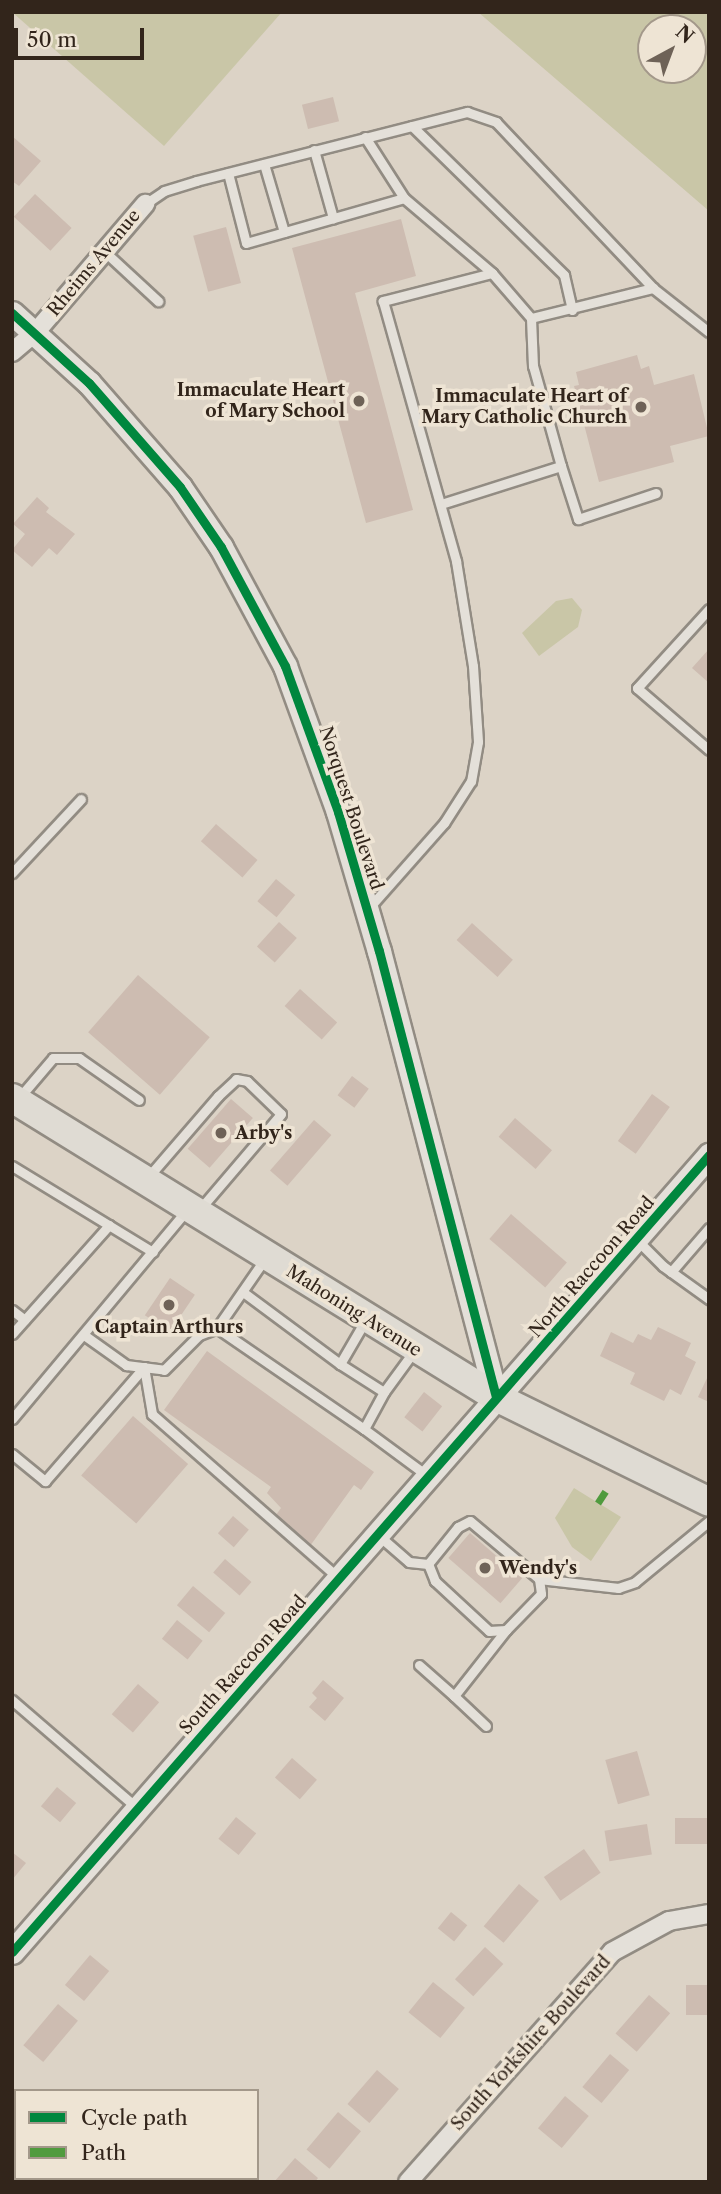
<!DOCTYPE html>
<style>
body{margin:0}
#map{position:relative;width:721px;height:2194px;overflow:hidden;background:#dcd3c6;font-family:"Libre Caslon Text",serif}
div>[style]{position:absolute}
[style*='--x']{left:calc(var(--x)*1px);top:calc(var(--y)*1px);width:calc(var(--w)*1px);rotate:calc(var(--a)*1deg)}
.green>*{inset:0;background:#c9c6a7}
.building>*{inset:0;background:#cdbcb1;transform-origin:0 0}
.roads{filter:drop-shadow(2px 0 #928c83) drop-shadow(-2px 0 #928c83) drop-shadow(0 2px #928c83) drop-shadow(0 -2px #928c83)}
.service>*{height:9px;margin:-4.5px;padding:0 4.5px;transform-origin:4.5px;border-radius:4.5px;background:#e4e0d9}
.minor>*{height:18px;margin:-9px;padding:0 9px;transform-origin:9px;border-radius:9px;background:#e4e0d9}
.tertiary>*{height:23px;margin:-11.5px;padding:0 11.5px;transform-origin:11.5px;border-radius:11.5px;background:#e4e0d9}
.primary>*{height:28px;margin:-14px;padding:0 14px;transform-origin:14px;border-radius:14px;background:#dfdbd3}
.quiet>*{height:7px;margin-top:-3.5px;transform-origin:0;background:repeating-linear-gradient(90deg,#509b3e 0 14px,transparent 0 21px)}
.cycleway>*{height:9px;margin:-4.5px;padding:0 4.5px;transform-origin:4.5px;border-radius:4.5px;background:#00873e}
.dots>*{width:19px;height:19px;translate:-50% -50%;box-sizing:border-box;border:4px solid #eee4d4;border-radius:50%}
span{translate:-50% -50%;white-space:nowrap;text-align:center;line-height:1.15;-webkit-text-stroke:7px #eee4d4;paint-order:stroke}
.street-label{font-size:18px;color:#32251b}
.poi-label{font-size:18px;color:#32251b;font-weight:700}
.right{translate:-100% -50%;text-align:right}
.left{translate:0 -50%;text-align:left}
.frame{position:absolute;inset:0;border:14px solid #32251b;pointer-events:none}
.legend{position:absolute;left:14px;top:2089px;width:245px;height:91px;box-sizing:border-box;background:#eee4d4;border:2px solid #a3988a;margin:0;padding:9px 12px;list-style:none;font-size:21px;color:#32251b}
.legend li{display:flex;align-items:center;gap:14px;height:35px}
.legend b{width:35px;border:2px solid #a3988a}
.north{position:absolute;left:637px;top:14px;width:70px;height:70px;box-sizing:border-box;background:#eee4d4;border:2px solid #a3988a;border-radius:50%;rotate:41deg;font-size:19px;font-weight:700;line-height:28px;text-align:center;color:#32251b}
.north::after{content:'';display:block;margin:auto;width:24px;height:32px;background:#6e6257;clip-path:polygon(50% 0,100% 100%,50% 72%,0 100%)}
.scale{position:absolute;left:14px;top:28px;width:130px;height:32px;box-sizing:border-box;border:4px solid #32251b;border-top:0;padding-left:9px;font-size:21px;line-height:24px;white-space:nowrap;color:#32251b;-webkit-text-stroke:5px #eee4d4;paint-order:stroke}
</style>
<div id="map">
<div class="green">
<div style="clip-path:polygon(12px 12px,282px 12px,164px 146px)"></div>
<div style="clip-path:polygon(evenodd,478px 12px,709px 12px,709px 211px,478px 12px,651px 28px,693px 28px,693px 70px,651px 70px,651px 28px)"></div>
<div style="clip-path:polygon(572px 598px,582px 610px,578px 627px,539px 656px,522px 633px,556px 601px)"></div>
<div style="clip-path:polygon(574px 1488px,621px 1517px,591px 1561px,572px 1547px,555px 1518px)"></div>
</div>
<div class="building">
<div style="left:333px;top:97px;width:25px;height:32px;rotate:76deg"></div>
<div style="clip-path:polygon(12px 136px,41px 161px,19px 186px,12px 181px)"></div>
<div style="left:35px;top:194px;width:50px;height:31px;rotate:43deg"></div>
<div style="clip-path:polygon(401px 219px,416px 276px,355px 293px,413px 510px,366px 523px,292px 248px)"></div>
<div style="left:226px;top:227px;width:58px;height:34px;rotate:75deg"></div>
<div style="clip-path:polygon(637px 355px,641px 369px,649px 366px,654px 385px,694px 374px,709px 436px,670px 446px,674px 462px,599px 482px,574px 386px,579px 385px,576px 372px)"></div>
<div style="clip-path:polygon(37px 497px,49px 508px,46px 512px,75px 534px,57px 555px,49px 548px,32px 567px,12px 550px,25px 534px,13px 524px)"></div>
<div style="clip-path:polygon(709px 649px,709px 683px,692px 668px)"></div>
<div style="left:216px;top:824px;width:55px;height:23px;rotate:41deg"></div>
<div style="left:276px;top:879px;width:25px;height:29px;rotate:40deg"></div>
<div style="left:279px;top:922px;width:24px;height:33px;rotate:42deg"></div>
<div style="left:472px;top:923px;width:55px;height:23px;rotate:42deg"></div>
<div style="left:138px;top:975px;width:95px;height:76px;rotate:41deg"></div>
<div style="left:300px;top:989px;width:50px;height:23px;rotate:42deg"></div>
<div style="left:352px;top:1076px;width:21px;height:24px;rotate:37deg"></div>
<div style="left:652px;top:1094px;width:22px;height:58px;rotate:36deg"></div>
<div style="left:231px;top:1099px;width:29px;height:66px;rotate:41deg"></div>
<div style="left:515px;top:1118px;width:49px;height:25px;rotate:41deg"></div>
<div style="left:314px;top:1120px;width:23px;height:67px;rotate:41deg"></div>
<div style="left:511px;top:1214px;width:74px;height:33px;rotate:41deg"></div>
<div style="left:170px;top:1278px;width:30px;height:45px;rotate:34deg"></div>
<div style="clip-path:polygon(658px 1327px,691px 1343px,685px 1356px,696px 1362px,681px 1395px,670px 1389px,664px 1401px,630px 1384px,635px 1373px,600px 1356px,611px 1332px,633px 1343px,638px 1334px,651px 1340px)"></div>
<div style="clip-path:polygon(207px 1351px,374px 1472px,361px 1490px,354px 1485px,310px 1546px,273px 1519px,281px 1508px,267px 1493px,271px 1487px,164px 1410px)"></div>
<div style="clip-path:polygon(709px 1374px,709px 1402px,698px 1397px)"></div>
<div style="left:424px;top:1392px;width:23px;height:32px;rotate:38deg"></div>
<div style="left:133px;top:1416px;width:73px;height:79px;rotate:41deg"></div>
<div style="left:233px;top:1516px;width:21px;height:23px;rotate:41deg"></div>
<div style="left:470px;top:1533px;width:69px;height:33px;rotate:41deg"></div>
<div style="left:225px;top:1559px;width:35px;height:18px;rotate:41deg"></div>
<div style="left:193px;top:1586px;width:42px;height:25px;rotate:40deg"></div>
<div style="left:177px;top:1620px;width:33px;height:24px;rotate:39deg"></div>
<div style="clip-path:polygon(323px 1680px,344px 1698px,325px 1721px,309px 1707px,317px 1698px,312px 1693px)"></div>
<div style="left:138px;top:1684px;width:28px;height:40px;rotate:41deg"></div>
<div style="left:637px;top:1751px;width:46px;height:33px;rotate:74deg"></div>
<div style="left:292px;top:1758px;width:33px;height:26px;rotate:41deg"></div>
<div style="left:57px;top:1787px;width:25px;height:25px;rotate:40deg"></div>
<div style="left:236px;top:1817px;width:26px;height:28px;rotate:39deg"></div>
<div style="left:709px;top:1818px;width:26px;height:34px;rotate:90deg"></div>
<div style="left:647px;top:1824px;width:31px;height:43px;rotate:81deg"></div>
<div style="left:584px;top:1849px;width:29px;height:49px;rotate:55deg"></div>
<div style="clip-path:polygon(12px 1852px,26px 1863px,12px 1880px)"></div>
<div style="left:519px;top:1884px;width:26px;height:55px;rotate:40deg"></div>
<div style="left:451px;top:1912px;width:21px;height:21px;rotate:39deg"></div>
<div style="left:485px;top:1947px;width:25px;height:44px;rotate:43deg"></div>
<div style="left:90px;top:1955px;width:25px;height:39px;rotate:40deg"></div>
<div style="left:433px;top:1982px;width:41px;height:39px;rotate:39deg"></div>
<div style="left:709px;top:1985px;width:30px;height:23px;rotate:90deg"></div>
<div style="left:649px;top:1995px;width:28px;height:51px;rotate:41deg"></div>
<div style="left:58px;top:2004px;width:26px;height:54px;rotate:40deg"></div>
<div style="left:610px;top:2054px;width:25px;height:43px;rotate:40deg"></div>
<div style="left:377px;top:2070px;width:29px;height:45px;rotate:41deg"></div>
<div style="left:565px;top:2096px;width:31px;height:42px;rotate:40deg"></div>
<div style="left:338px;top:2112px;width:30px;height:49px;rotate:40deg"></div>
<div style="clip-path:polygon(295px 2158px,318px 2178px,315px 2182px,274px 2182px)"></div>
</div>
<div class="roads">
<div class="service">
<div style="--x:412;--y:126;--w:213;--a:44.4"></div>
<div style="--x:564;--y:275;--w:36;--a:77"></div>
<div style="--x:365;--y:137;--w:72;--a:57.4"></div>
<div style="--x:314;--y:150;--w:71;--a:74.4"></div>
<div style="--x:264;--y:164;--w:71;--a:73.6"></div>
<div style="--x:228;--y:173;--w:72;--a:75.6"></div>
<div style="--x:246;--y:243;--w:164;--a:-15.9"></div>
<div style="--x:404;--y:198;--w:116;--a:40.4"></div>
<div style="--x:492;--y:273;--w:113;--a:165.6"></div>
<div style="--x:383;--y:301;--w:270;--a:74.3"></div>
<div style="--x:456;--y:561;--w:106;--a:80.8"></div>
<div style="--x:473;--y:666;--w:76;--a:86.2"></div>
<div style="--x:478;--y:742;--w:40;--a:100"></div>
<div style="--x:471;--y:781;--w:50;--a:122.7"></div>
<div style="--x:444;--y:823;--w:115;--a:131.5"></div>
<div style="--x:145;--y:204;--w:23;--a:-34"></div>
<div style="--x:164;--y:191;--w:34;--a:-17"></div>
<div style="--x:196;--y:181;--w:280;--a:-14.3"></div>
<div style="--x:467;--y:112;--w:31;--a:19"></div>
<div style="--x:496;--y:122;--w:228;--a:46.6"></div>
<div style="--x:104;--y:251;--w:74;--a:42.8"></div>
<div style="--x:492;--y:273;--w:60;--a:49.1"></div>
<div style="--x:531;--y:318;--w:126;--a:-13.8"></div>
<div style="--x:653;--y:288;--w:71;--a:38.2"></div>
<div style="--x:561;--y:466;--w:56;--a:72.2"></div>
<div style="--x:578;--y:519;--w:82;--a:-18.4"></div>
<div style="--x:441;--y:504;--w:126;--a:-17.6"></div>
<div style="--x:561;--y:466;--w:104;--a:-105.6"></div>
<div style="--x:533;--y:366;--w:48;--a:-92.4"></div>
<div style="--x:709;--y:609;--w:107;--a:132.3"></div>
<div style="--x:637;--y:688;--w:95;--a:40.7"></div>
<div style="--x:12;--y:873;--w:101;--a:-47"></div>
<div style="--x:18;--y:1099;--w:54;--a:-49.5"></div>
<div style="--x:53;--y:1058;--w:26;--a:0"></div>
<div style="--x:79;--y:1058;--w:73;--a:35"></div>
<div style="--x:12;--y:1166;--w:165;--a:31.4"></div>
<div style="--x:149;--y:1176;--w:106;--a:-49.2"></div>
<div style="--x:218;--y:1096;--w:25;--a:-43"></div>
<div style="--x:236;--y:1079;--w:11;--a:10"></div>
<div style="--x:247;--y:1081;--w:47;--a:44.1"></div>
<div style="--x:281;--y:1114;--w:125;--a:130.5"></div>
<div style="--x:638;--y:1241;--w:35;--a:45"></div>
<div style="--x:663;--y:1266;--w:57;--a:35.7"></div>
<div style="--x:264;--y:1260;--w:83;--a:124.7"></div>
<div style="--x:217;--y:1328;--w:178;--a:34.5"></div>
<div style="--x:671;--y:1272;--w:58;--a:-49.2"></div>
<div style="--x:243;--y:1292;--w:121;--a:36.6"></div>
<div style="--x:12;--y:1310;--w:16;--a:38"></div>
<div style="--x:365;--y:1321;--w:50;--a:120.2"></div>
<div style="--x:340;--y:1364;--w:52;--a:32.5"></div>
<div style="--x:384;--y:1392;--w:42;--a:118.4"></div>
<div style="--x:364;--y:1429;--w:81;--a:36.4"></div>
<div style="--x:12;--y:1334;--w:146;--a:-48.3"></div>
<div style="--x:84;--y:1335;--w:52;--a:35.5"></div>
<div style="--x:126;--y:1365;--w:38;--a:7"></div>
<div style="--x:164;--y:1370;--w:49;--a:-45"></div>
<div style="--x:199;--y:1335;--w:19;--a:-21"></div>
<div style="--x:144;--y:1367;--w:48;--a:80.3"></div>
<div style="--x:152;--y:1414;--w:249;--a:41.3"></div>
<div style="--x:384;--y:1392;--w:51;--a:-53.8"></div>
<div style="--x:12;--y:1419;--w:271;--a:-50.1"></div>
<div style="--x:12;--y:1454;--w:43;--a:39.3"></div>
<div style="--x:45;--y:1481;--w:151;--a:-49"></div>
<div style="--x:470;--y:1521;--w:90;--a:40"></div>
<div style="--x:539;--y:1579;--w:15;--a:82"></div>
<div style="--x:541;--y:1594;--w:50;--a:134.2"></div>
<div style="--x:506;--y:1630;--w:17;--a:177"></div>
<div style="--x:489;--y:1631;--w:74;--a:-137.2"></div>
<div style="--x:435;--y:1581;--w:18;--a:-112"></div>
<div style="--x:428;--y:1564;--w:48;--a:-51"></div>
<div style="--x:458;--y:1527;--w:13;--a:-27"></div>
<div style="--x:378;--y:1535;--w:41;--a:41.1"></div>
<div style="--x:409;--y:1562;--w:19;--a:6"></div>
<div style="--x:539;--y:1579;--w:80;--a:6.5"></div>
<div style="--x:618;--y:1588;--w:18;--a:-19"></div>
<div style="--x:635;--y:1582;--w:96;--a:-39.5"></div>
<div style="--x:419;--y:1665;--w:47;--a:41.5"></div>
<div style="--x:12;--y:1700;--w:164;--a:40.8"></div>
<div style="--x:486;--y:1726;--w:44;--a:-136.8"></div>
<div style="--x:454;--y:1696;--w:84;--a:-51.8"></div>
</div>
<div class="minor">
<div style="--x:12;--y:352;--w:30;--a:-40"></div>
<div style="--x:35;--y:333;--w:170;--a:-49.5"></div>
<div style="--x:408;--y:2182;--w:307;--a:-48.4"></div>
<div style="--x:612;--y:1952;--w:65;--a:-28.5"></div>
<div style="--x:669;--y:1921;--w:41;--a:-9.9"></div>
</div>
<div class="tertiary">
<div style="--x:12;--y:313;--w:104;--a:42.3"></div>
<div style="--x:89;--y:383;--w:138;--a:48.8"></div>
<div style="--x:180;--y:487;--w:73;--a:55.7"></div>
<div style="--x:221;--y:547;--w:135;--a:61.7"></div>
<div style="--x:285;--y:666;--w:155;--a:70"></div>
<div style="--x:338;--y:812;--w:145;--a:73.6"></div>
<div style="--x:379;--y:951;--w:461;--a:75.3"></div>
<div style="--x:12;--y:1952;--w:1059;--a:-48.83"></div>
</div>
<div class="primary">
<div style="--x:12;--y:1098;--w:569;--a:31.71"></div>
<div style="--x:496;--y:1397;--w:237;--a:26.2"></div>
</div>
</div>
<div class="quiet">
<div style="--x:598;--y:1503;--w:20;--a:-57"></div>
</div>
<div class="cycleway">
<div style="--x:12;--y:313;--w:104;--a:42.3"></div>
<div style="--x:89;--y:383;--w:138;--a:48.8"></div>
<div style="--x:180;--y:487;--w:73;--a:55.7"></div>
<div style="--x:221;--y:547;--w:135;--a:61.7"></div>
<div style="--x:285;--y:666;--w:155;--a:70"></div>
<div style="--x:338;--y:812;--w:145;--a:73.6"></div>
<div style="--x:379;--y:951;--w:461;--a:75.3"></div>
<div style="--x:12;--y:1952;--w:1059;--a:-48.83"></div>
</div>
<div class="dots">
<div style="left:359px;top:401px;background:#6e6257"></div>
<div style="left:641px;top:407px;background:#6e6257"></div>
<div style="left:221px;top:1133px;background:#6e6257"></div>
<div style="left:169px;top:1305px;background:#6e6257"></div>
<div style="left:485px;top:1568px;background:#6e6257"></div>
</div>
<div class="street-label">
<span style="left:94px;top:263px;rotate:-50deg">Rheims Avenue</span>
<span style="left:351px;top:808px;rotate:72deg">Norquest Boulevard</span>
<span style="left:592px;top:1267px;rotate:-49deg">North Raccoon Road</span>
<span style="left:354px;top:1311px;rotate:32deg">Mahoning Avenue</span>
<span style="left:243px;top:1665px;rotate:-48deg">South Raccoon Road</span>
<span style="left:531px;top:2043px;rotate:-48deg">South Yorkshire Boulevard</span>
</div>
<div class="poi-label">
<span class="right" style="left:345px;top:401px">Immaculate Heart<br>of Mary School</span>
<span class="right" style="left:627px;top:407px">Immaculate Heart of<br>Mary Catholic Church</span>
<span class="left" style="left:235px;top:1133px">Arby's</span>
<span style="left:169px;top:1327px">Captain Arthurs</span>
<span class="left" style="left:499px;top:1568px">Wendy's</span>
</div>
<div class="frame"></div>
<ul class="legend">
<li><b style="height:9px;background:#00873e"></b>Cycle path</li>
<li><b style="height:9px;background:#509b3e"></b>Path</li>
</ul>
<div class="north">N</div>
<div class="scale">50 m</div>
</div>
